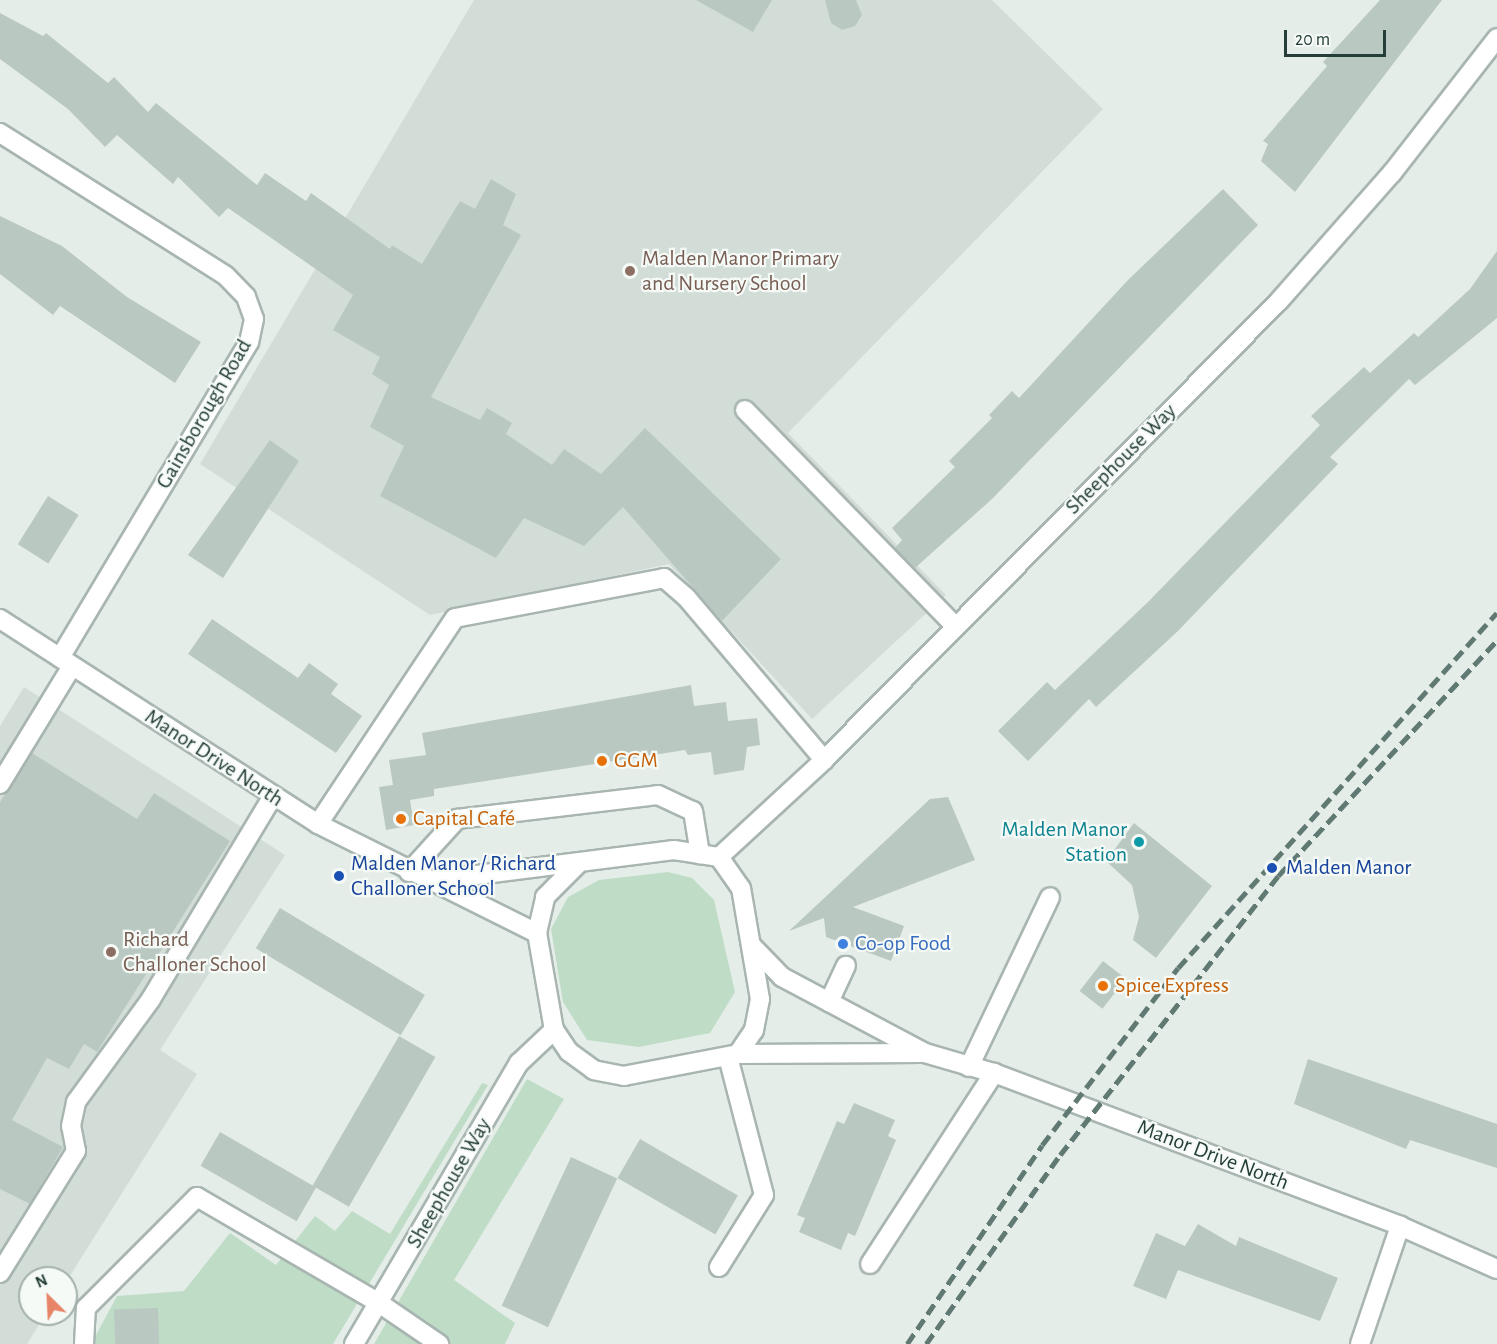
<!DOCTYPE html>
<meta charset="utf-8">
<style>
body{margin:0}
#map{position:relative;width:1497px;height:1344px;overflow:hidden;background:#e5ede9;font-family:"Alegreya Sans",sans-serif}
div>[style]{position:absolute}
[style*='--x']{left:calc(var(--x)*1px);top:calc(var(--y)*1px);width:calc(var(--w)*1px);rotate:calc(var(--a)*1deg)}
.built>*{inset:0;background:#d3ddd8}
.green>*{inset:0;background:#bfdcc7}
.building>*{inset:0;background:#bac8c2;transform-origin:0 0}
.roads{filter:drop-shadow(2px 0 #a8b5b0) drop-shadow(-2px 0 #a8b5b0) drop-shadow(0 2px #a8b5b0) drop-shadow(0 -2px #a8b5b0)}
.minor>*{height:18px;margin:-9px;padding:0 9px;transform-origin:9px;border-radius:9px;background:#fff}
.rail>*{height:4.5px;margin-top:-2.25px;transform-origin:0;background:repeating-linear-gradient(90deg,#607972 0 12px,transparent 0 18px)}
.dots>*{width:16px;height:16px;translate:-50% -50%;box-sizing:border-box;border:3px solid #f5faf7;border-radius:50%}
span{translate:-50% -50%;white-space:nowrap;text-align:center;line-height:1.15;-webkit-text-stroke:4.5px #f5faf7;paint-order:stroke}
.education-label{font-size:22px;color:#785e54}
.left{translate:0 -50%;text-align:left}
.street-label{font-size:22px;color:#253e37}
.food-label{font-size:22px;color:#c56008}
.culture-label{font-size:22px;color:#0d838f}
.right{translate:-100% -50%;text-align:right}
.transit-label{font-size:22px;color:#164399}
.shop-label{font-size:22px;color:#366cbe}
.north{position:absolute;left:18px;top:1266px;width:60px;height:60px;box-sizing:border-box;background:#f5faf7;border:2px solid #a2afaa;border-radius:50%;rotate:336deg;font-size:16px;font-weight:700;line-height:24px;text-align:center;color:#253e37}
.north::after{content:'';display:block;margin:auto;width:21px;height:27px;background:#e88568;clip-path:polygon(50% 0,100% 100%,50% 72%,0 100%)}
.scale{position:absolute;left:1284px;top:30px;width:102px;height:27px;box-sizing:border-box;border:3px solid #253e37;border-top:0;padding-left:8px;font-size:18px;line-height:21px;white-space:nowrap;color:#253e37;-webkit-text-stroke:4px #f5faf7;paint-order:stroke}
</style>
<div id="map">
<div class="built">
<div style="clip-path:polygon(474px 0,992px 0,1103px 109px,788px 433px,946px 595px,812px 719px,669px 564px,430px 615px,200px 464px)"></div>
<div style="clip-path:polygon(24px 687px,285px 855px,160px 1050px,197px 1074px,66px 1282px,30px 1278px,30px 1314px,46px 1314px,27px 1344px,0 1344px,0 726px)"></div>
</div>
<div class="green">
<div style="clip-path:polygon(668px 872px,692px 878px,714px 900px,735px 992px,710px 1033px,639px 1047px,587px 1040px,563px 1002px,551px 929px,568px 897px,599px 880px)"></div>
<div style="clip-path:polygon(527px 1079px,564px 1099px,454px 1280px,515px 1323px,505px 1344px,374px 1344px)"></div>
<div style="clip-path:polygon(482px 1083px,488px 1085px,333px 1344px,91px 1344px,117px 1296px,184px 1291px,230px 1233px,276px 1265px,315px 1216px,335px 1231px,352px 1211px,390px 1234px)"></div>
</div>
<div class="building">
<div style="clip-path:polygon(696px 0,772px 0,753px 32px)"></div>
<div style="clip-path:polygon(825px 0,856px 0,862px 15px,855px 26px,842px 30px,831px 23px)"></div>
<div style="clip-path:polygon(1380px 0,1442px 0,1295px 192px,1261px 161px,1268px 144px,1263px 141px,1327px 66px,1323px 62px)"></div>
<div style="clip-path:polygon(0 13px,43px 36px,46px 33px,108px 83px,114px 77px,148px 112px,156px 103px,257px 185px,265px 173px,306px 201px,311px 193px,390px 249px,392px 245px,422px 264px,460px 201px,475px 209px,491px 179px,516px 194px,503px 225px,521px 235px,431px 397px,480px 420px,487px 408px,512px 423px,506px 434px,552px 465px,564px 449px,601px 474px,645px 428px,781px 559px,722px 621px,623px 507px,584px 546px,524px 518px,496px 558px,380px 496px,404px 446px,370px 427px,389px 385px,372px 374px,380px 357px,333px 330px,353px 295px,228px 208px,219px 217px,178px 177px,173px 184px,117px 135px,105px 147px,68px 109px,0 59px)"></div>
<div style="clip-path:polygon(1223px 189px,1258px 225px,992px 499px,915px 568px,895px 548px,902px 540px,892px 528px,955px 467px,949px 461px,992px 418px,989px 415px,1012px 391px,1019px 398px,1128px 280px)"></div>
<div style="clip-path:polygon(0 216px,62px 246px,127px 297px,201px 342px,175px 383px,60px 306px,53px 315px,0 274px)"></div>
<div style="clip-path:polygon(1497px 251px,1497px 318px,1415px 385px,1409px 379px,1330px 457px,1338px 464px,1178px 631px,1096px 707px,1089px 699px,1028px 761px,998px 731px,1047px 682px,1055px 690px,1148px 602px,1320px 425px,1311px 416px,1364px 367px,1370px 373px,1414px 333px,1418px 337px,1470px 289px)"></div>
<div style="clip-path:polygon(270px 440px,299px 461px,223px 578px,188px 555px)"></div>
<div style="left:48px;top:496px;width:36px;height:57px;rotate:32deg"></div>
<div style="clip-path:polygon(212px 619px,298px 678px,309px 663px,338px 684px,331px 694px,362px 716px,336px 753px,188px 654px)"></div>
<div style="clip-path:polygon(691px 685px,694px 706px,726px 702px,728px 721px,757px 718px,760px 745px,747px 747px,744px 770px,714px 775px,711px 752px,688px 755px,685px 750px,434px 789px,434px 796px,410px 800px,414px 825px,386px 830px,379px 787px,393px 785px,389px 760px,426px 755px,422px 733px)"></div>
<div style="clip-path:polygon(32px 753px,137px 819px,154px 793px,230px 841px,97px 1052px,84px 1044px,69px 1069px,47px 1058px,12px 1120px,63px 1147px,30px 1204px,0 1189px,0 802px)"></div>
<div style="clip-path:polygon(948px 797px,975px 860px,853px 907px,904px 926px,891px 961px,826px 937px,824px 918px,789px 931px,930px 799px)"></div>
<div style="clip-path:polygon(1134px 823px,1212px 886px,1156px 958px,1133px 940px,1139px 917px,1132px 885px,1106px 861px)"></div>
<div style="left:280px;top:908px;width:169px;height:47px;rotate:31deg"></div>
<div style="left:1103px;top:961px;width:29px;height:38px;rotate:38deg"></div>
<div style="left:399px;top:1036px;width:42px;height:173px;rotate:30deg"></div>
<div style="clip-path:polygon(1308px 1059px,1497px 1124px,1497px 1168px,1410px 1140px,1406px 1149px,1294px 1104px)"></div>
<div style="clip-path:polygon(854px 1103px,895px 1120px,888px 1136px,896px 1140px,855px 1236px,848px 1233px,841px 1250px,799px 1232px,805px 1218px,797px 1215px,837px 1121px,844px 1124px)"></div>
<div style="left:220px;top:1132px;width:111px;height:39px;rotate:30deg"></div>
<div style="left:640px;top:1139px;width:113px;height:45px;rotate:30deg"></div>
<div style="left:571px;top:1157px;width:51px;height:164px;rotate:25deg"></div>
<div style="clip-path:polygon(1198px 1224px,1236px 1246px,1239px 1237px,1338px 1278px,1320px 1321px,1178px 1270px,1166px 1299px,1133px 1286px,1156px 1233px,1185px 1246px)"></div>
<div style="left:158px;top:1308px;width:36px;height:44px;rotate:88deg"></div>
</div>
<div class="roads">
<div class="minor">
<div style="--x:0;--y:133;--w:267;--a:32.3"></div>
<div style="--x:226;--y:276;--w:29;--a:46"></div>
<div style="--x:246;--y:297;--w:23;--a:70"></div>
<div style="--x:254;--y:319;--w:24;--a:102"></div>
<div style="--x:249;--y:342;--w:368;--a:120.9"></div>
<div style="--x:745;--y:410;--w:300;--a:45.8"></div>
<div style="--x:0;--y:619;--w:378;--a:32.8"></div>
<div style="--x:318;--y:824;--w:245;--a:26.5"></div>
<div style="--x:0;--y:784;--w:138;--a:-58.6"></div>
<div style="--x:318;--y:824;--w:247;--a:-56.4"></div>
<div style="--x:455;--y:618;--w:213;--a:-10.8"></div>
<div style="--x:664;--y:578;--w:29;--a:41"></div>
<div style="--x:686;--y:597;--w:214;--a:49.7"></div>
<div style="--x:719;--y:857;--w:143;--a:-42.7"></div>
<div style="--x:824;--y:760;--w:646;--a:-45.25"></div>
<div style="--x:1279;--y:301;--w:171;--a:-48.6"></div>
<div style="--x:1392;--y:173;--w:171;--a:-52.1"></div>
<div style="--x:409;--y:872;--w:72;--a:-47.8"></div>
<div style="--x:457;--y:819;--w:202;--a:-6.8"></div>
<div style="--x:658;--y:795;--w:38;--a:25"></div>
<div style="--x:693;--y:811;--w:44;--a:80.8"></div>
<div style="--x:437;--y:880;--w:239;--a:-7.2"></div>
<div style="--x:674;--y:850;--w:46;--a:8.8"></div>
<div style="--x:719;--y:857;--w:38;--a:55"></div>
<div style="--x:741;--y:888;--w:113;--a:80.3"></div>
<div style="--x:760;--y:999;--w:32;--a:101"></div>
<div style="--x:754;--y:1030;--w:29;--a:124"></div>
<div style="--x:738;--y:1054;--w:116;--a:169.1"></div>
<div style="--x:624;--y:1076;--w:31;--a:-169"></div>
<div style="--x:594;--y:1070;--w:31;--a:-144"></div>
<div style="--x:569;--y:1052;--w:27;--a:-124"></div>
<div style="--x:554;--y:1030;--w:98;--a:-99.9"></div>
<div style="--x:537;--y:933;--w:37;--a:-77"></div>
<div style="--x:545;--y:897;--w:45;--a:-45"></div>
<div style="--x:751;--y:945;--w:45;--a:45.9"></div>
<div style="--x:782;--y:977;--w:162;--a:28"></div>
<div style="--x:925;--y:1053;--w:72;--a:16.2"></div>
<div style="--x:994;--y:1073;--w:434;--a:20.6"></div>
<div style="--x:1400;--y:1226;--w:106;--a:23.9"></div>
<div style="--x:829;--y:1002;--w:40;--a:-65"></div>
<div style="--x:738;--y:1054;--w:183;--a:-0.3"></div>
<div style="--x:969;--y:1067;--w:188;--a:-64.5"></div>
<div style="--x:870;--y:1264;--w:228;--a:-57"></div>
<div style="--x:719;--y:1267;--w:85;--a:-58"></div>
<div style="--x:764;--y:1195;--w:143;--a:-104.6"></div>
<div style="--x:0;--y:1273;--w:144;--a:-58.1"></div>
<div style="--x:76;--y:1151;--w:25;--a:-101"></div>
<div style="--x:71;--y:1126;--w:25;--a:-78"></div>
<div style="--x:76;--y:1102;--w:127;--a:-53.9"></div>
<div style="--x:151;--y:999;--w:237;--a:-59"></div>
<div style="--x:84;--y:1344;--w:36;--a:-87"></div>
<div style="--x:86;--y:1308;--w:157;--a:-45"></div>
<div style="--x:197;--y:1197;--w:211;--a:30.2"></div>
<div style="--x:379;--y:1303;--w:73;--a:34.3"></div>
<div style="--x:354;--y:1344;--w:326;--a:-59.6"></div>
<div style="--x:519;--y:1063;--w:48;--a:-43.3"></div>
<div style="--x:1360;--y:1344;--w:125;--a:-71.3"></div>
</div>
</div>
<div class="rail">
<div style="--x:907;--y:1344;--w:240;--a:-55.8"></div>
<div style="--x:1042;--y:1145;--w:223;--a:-52.5"></div>
<div style="--x:1178;--y:968;--w:477;--a:-48.1"></div>
<div style="--x:926;--y:1344;--w:232;--a:-54.7"></div>
<div style="--x:1060;--y:1155;--w:354;--a:-52"></div>
<div style="--x:1278;--y:876;--w:322;--a:-47.1"></div>
</div>
<div class="dots">
<div style="left:630px;top:271px;background:#8d6e63"></div>
<div style="left:602px;top:761px;background:#e8710a"></div>
<div style="left:401px;top:819px;background:#e8710a"></div>
<div style="left:1139px;top:842px;background:#0f9aa8"></div>
<div style="left:1272px;top:868px;background:#1a4fb4"></div>
<div style="left:339px;top:876px;background:#1a4fb4"></div>
<div style="left:843px;top:944px;background:#3f7fe0"></div>
<div style="left:111px;top:952px;background:#8d6e63"></div>
<div style="left:1103px;top:986px;background:#e8710a"></div>
</div>
<div class="education-label">
<span class="left" style="left:642px;top:271px">Malden Manor Primary<br>and Nursery School</span>
<span class="left" style="left:123px;top:952px">Richard<br>Challoner School</span>
</div>
<div class="street-label">
<span style="left:204px;top:414px;rotate:-60deg">Gainsborough Road</span>
<span style="left:1121px;top:459px;rotate:-45deg">Sheephouse Way</span>
<span style="left:214px;top:758px;rotate:33deg">Manor Drive North</span>
<span style="left:1213px;top:1155px;rotate:21deg">Manor Drive North</span>
<span style="left:449px;top:1183px;rotate:-60deg">Sheephouse Way</span>
</div>
<div class="food-label">
<span class="left" style="left:614px;top:761px">GGM</span>
<span class="left" style="left:413px;top:819px">Capital Café</span>
<span class="left" style="left:1115px;top:986px">Spice Express</span>
</div>
<div class="culture-label">
<span class="right" style="left:1127px;top:842px">Malden Manor<br>Station</span>
</div>
<div class="transit-label">
<span class="left" style="left:351px;top:876px">Malden Manor / Richard<br>Challoner School</span>
<span class="left" style="left:1286px;top:868px">Malden Manor</span>
</div>
<div class="shop-label">
<span class="left" style="left:855px;top:944px">Co-op Food</span>
</div>
<div class="north">N</div>
<div class="scale">20 m</div>
</div>
